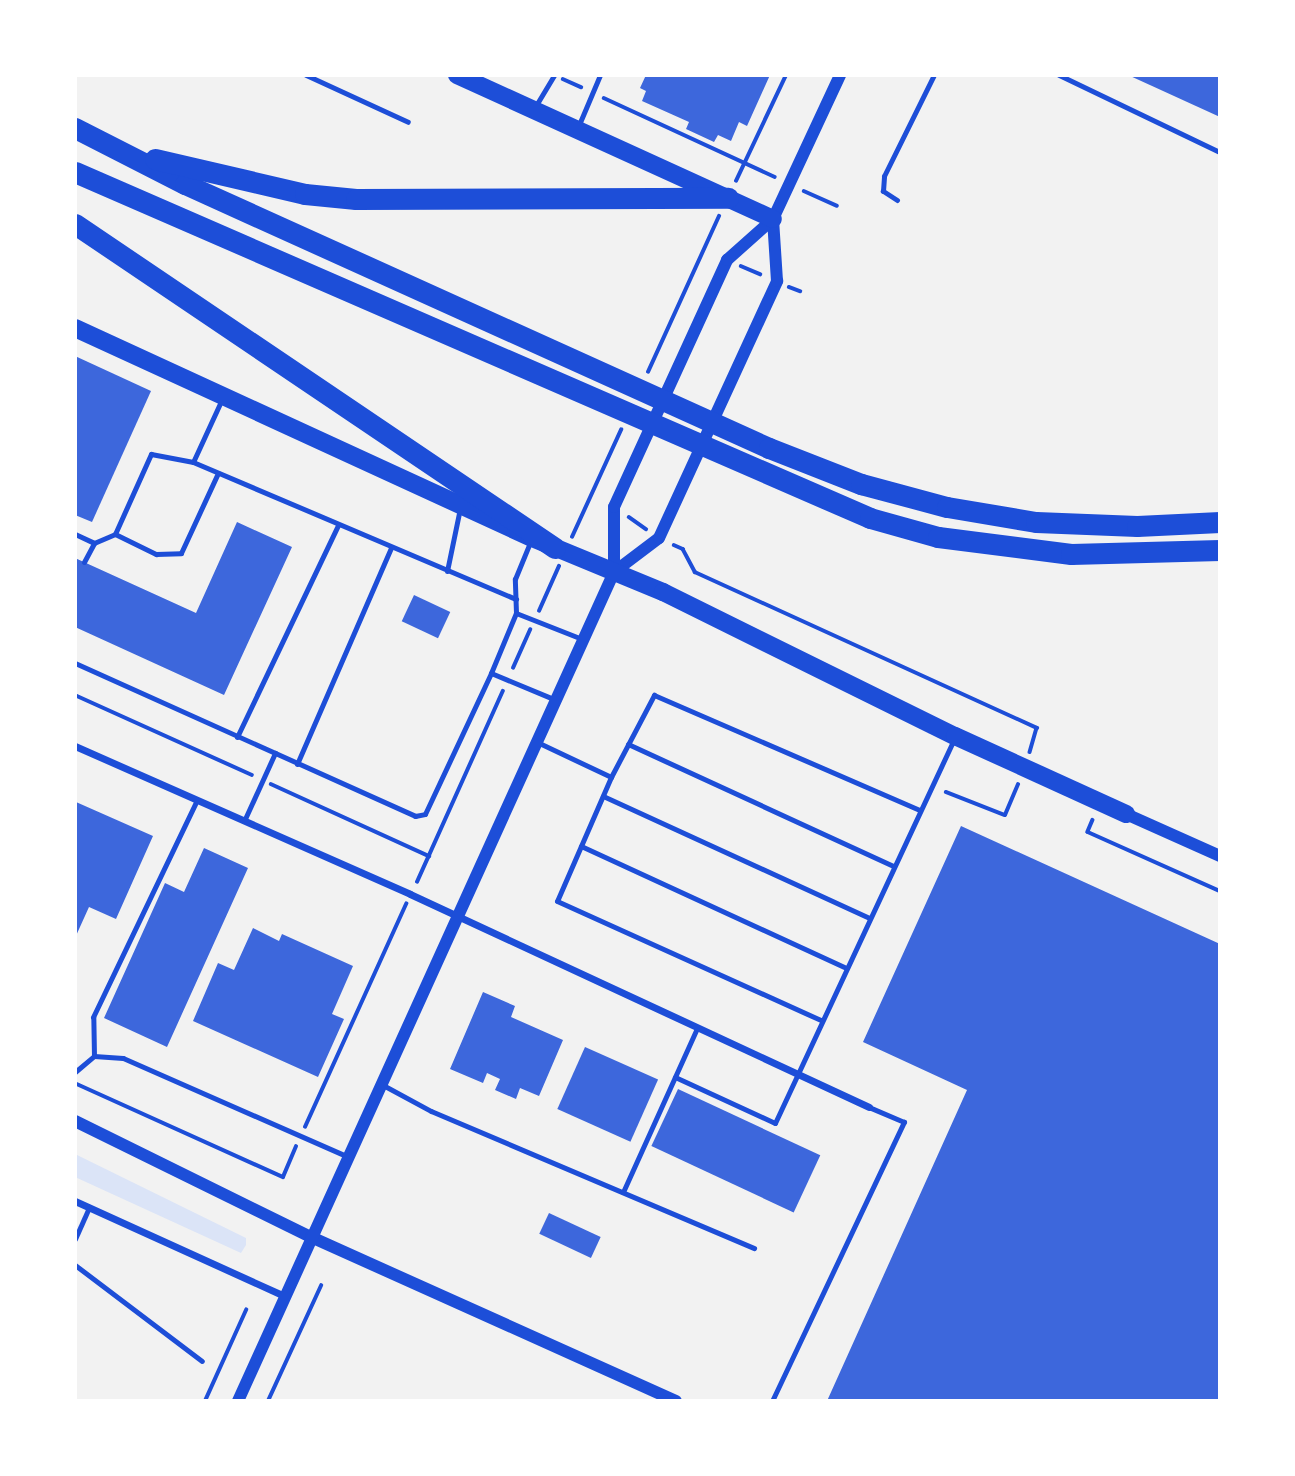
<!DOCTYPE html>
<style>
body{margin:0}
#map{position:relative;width:1295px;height:1476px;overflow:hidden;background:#f2f2f2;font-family:"DM Sans",sans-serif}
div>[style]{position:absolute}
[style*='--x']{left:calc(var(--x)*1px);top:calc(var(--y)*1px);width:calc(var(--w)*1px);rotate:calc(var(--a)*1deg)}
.green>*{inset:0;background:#dbe4f7}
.building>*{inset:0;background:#3d67dc;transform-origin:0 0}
.path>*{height:3.5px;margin:-1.75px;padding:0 1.75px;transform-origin:1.75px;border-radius:1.75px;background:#1d4ed8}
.service>*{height:5px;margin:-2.5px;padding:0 2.5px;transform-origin:2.5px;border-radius:2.5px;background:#1d4ed8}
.minor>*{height:7px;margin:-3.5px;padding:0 3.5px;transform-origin:3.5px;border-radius:3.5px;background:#1d4ed8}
.tertiary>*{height:12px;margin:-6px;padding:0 6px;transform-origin:6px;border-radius:6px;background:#1d4ed8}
.primary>*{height:18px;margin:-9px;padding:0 9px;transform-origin:9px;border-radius:9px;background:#1d4ed8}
.motorway>*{height:21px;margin:-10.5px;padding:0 10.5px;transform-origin:10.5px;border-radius:10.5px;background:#1d4ed8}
span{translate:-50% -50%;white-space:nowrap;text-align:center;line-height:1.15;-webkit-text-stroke:6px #fff;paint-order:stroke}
.frame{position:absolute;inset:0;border:77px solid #fff;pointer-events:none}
</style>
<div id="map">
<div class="green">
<div style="clip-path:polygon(75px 1154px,246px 1238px,246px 1245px,241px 1253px,75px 1177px)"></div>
</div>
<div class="building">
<div style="clip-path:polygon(646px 75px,770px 75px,747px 126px,739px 122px,731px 141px,718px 135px,714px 142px,686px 129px,689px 122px,642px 101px,646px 91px,640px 88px)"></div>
<div style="clip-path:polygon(1128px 75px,1220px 75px,1220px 117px)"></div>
<div style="clip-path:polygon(75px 356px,151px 391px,92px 522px,75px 515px)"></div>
<div style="clip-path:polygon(237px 522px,292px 547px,224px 695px,75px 627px,75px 558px,196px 613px)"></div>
<div style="left:414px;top:595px;width:40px;height:29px;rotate:25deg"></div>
<div style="clip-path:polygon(76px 802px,153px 836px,116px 919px,89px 907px,75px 938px)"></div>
<div style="clip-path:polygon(961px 826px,1220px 944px,1220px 1401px,827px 1401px,967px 1090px,863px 1042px)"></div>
<div style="clip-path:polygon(204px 848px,248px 868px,167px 1047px,104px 1018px,165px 883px,184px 892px)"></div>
<div style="clip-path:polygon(253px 928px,279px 941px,282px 934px,353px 966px,332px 1014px,344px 1019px,318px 1077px,193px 1021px,218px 963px,234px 970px)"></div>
<div style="clip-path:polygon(483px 992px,515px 1006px,511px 1017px,563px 1040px,539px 1096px,520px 1088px,516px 1099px,495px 1090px,500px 1079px,487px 1073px,483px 1083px,450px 1069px)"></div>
<div style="left:585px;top:1047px;width:80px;height:68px;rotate:24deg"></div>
<div style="left:678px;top:1089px;width:157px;height:63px;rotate:25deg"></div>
<div style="left:549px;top:1213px;width:57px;height:23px;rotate:25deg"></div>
</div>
<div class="path">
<div style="--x:563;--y:79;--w:20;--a:24"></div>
<div style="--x:604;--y:98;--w:188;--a:24.8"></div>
<div style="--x:736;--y:181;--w:117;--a:-64.7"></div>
<div style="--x:804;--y:191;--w:36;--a:24"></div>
<div style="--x:741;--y:266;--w:21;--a:23"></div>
<div style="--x:789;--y:287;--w:12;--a:20"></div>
<div style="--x:648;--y:372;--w:171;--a:-65.5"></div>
<div style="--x:629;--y:517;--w:21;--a:35"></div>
<div style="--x:572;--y:537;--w:118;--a:-65.4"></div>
<div style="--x:674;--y:545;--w:10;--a:24"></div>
<div style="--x:683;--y:549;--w:26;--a:62"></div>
<div style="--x:695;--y:572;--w:376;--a:24.5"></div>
<div style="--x:1037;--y:728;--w:25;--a:106"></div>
<div style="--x:539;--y:611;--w:49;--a:-66"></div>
<div style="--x:513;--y:668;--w:42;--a:-65.9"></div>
<div style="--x:75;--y:695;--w:194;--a:24.3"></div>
<div style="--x:271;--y:784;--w:174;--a:24.5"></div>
<div style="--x:946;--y:792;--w:63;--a:21.3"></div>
<div style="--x:1005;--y:815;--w:33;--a:-67"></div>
<div style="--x:1093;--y:820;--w:13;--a:113"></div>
<div style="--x:1088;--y:832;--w:145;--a:24.1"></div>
<div style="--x:417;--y:882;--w:209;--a:-65.8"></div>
<div style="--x:77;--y:1084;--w:226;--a:24.3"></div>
<div style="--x:283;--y:1177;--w:33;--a:-67"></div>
<div style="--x:305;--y:1127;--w:245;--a:-65.6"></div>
<div style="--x:205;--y:1401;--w:100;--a:-65.7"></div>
<div style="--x:268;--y:1401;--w:127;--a:-65.3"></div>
</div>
<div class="service">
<div style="--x:306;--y:75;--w:112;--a:24.7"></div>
<div style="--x:1059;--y:75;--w:178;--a:25.6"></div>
<div style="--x:535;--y:107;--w:37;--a:-59"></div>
<div style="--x:578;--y:127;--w:56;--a:-67.1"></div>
<div style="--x:897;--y:200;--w:17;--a:-147"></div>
<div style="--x:883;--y:191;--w:15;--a:-86"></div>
<div style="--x:884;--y:176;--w:113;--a:-63.7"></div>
<div style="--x:222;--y:399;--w:69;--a:114.7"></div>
<div style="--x:193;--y:462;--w:351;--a:23"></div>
<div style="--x:75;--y:534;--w:21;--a:25"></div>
<div style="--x:115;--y:534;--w:46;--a:26"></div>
<div style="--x:156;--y:554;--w:25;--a:-2"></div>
<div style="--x:181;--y:553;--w:88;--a:-65.2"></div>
<div style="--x:84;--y:562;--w:21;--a:-62"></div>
<div style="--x:94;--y:543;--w:23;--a:-23"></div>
<div style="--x:115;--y:534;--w:88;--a:-65.8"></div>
<div style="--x:151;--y:454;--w:43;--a:10.8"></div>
<div style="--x:447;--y:571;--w:64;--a:-78.3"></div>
<div style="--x:516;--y:613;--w:71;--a:21.5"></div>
<div style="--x:75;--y:663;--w:373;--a:24.2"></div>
<div style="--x:415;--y:816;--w:10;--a:-11"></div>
<div style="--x:425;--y:814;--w:156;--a:-64.9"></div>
<div style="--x:491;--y:673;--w:65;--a:-67.4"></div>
<div style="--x:516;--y:613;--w:34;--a:-92"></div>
<div style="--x:515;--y:579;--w:42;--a:-67.7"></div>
<div style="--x:491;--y:673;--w:70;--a:22.6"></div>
<div style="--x:237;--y:737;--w:235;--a:-64.5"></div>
<div style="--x:537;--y:742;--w:82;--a:25.3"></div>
<div style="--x:611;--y:777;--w:93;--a:-62.3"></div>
<div style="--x:654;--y:695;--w:290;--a:23.4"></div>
<div style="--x:628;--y:744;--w:292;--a:24.7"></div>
<div style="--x:297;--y:764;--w:236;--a:-66.5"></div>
<div style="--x:611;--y:777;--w:135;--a:113.5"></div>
<div style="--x:557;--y:901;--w:290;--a:24.3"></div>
<div style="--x:603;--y:796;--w:293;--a:24.6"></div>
<div style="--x:244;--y:821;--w:75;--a:-65.5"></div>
<div style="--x:581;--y:846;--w:292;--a:24.7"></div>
<div style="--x:94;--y:1056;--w:39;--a:-91"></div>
<div style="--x:93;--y:1017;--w:241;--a:-64.4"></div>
<div style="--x:75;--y:1072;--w:25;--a:-40"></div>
<div style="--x:94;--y:1056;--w:29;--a:4"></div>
<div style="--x:123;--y:1058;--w:246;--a:23.7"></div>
<div style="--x:675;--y:1077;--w:110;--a:24.7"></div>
<div style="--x:775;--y:1123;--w:424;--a:-65"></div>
<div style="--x:381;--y:1084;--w:57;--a:28.4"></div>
<div style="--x:431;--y:1111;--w:351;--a:23"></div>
<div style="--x:623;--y:1192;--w:180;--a:-65.7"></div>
<div style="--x:75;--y:1239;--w:35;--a:-66"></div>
<div style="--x:75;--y:1265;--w:159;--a:37.1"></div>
<div style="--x:772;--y:1401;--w:309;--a:-64.7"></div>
<div style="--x:904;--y:1122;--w:38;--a:-157"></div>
</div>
<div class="minor">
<div style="--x:75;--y:746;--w:366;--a:23.8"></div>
<div style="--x:410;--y:894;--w:506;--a:24.89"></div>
<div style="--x:75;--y:1201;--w:230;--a:24.4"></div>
</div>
<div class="tertiary">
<div style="--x:614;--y:572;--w:56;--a:-37.1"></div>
<div style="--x:659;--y:538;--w:283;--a:-65.3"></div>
<div style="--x:777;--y:281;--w:62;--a:-93.7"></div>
<div style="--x:1126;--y:814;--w:103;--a:24.1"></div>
<div style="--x:75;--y:1121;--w:263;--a:26.2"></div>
<div style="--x:311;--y:1237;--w:400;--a:24.2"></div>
<div style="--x:238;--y:1401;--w:910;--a:-65.6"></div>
<div style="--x:614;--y:572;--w:65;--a:-90"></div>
<div style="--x:614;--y:507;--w:272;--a:-65.4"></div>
<div style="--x:727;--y:260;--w:62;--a:-41.7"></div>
<div style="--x:773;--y:219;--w:159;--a:-65"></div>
</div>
<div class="primary">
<div style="--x:457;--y:75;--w:347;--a:24.5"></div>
<div style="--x:75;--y:328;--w:503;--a:24.68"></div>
<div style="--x:532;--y:538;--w:142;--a:22.4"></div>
<div style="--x:663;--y:592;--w:326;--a:26.3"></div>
<div style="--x:955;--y:736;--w:188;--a:24.5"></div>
</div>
<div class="motorway">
<div style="--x:75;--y:128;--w:123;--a:27"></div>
<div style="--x:185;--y:184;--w:641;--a:24.33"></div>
<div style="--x:769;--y:448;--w:99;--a:21.4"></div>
<div style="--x:861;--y:484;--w:89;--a:15"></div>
<div style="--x:947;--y:507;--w:90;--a:9.6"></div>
<div style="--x:1036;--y:522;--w:101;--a:2.3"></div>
<div style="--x:1137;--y:526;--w:83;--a:-2.8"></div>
<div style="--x:155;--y:159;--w:154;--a:13.1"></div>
<div style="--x:305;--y:194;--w:51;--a:5.6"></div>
<div style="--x:356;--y:199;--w:372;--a:-0.2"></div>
<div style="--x:75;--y:172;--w:867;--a:23.52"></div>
<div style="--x:870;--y:518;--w:71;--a:15.6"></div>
<div style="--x:938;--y:537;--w:134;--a:7.3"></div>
<div style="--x:1071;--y:554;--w:149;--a:-1.5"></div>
<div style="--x:75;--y:224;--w:579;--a:34.02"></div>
</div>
<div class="frame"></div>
</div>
